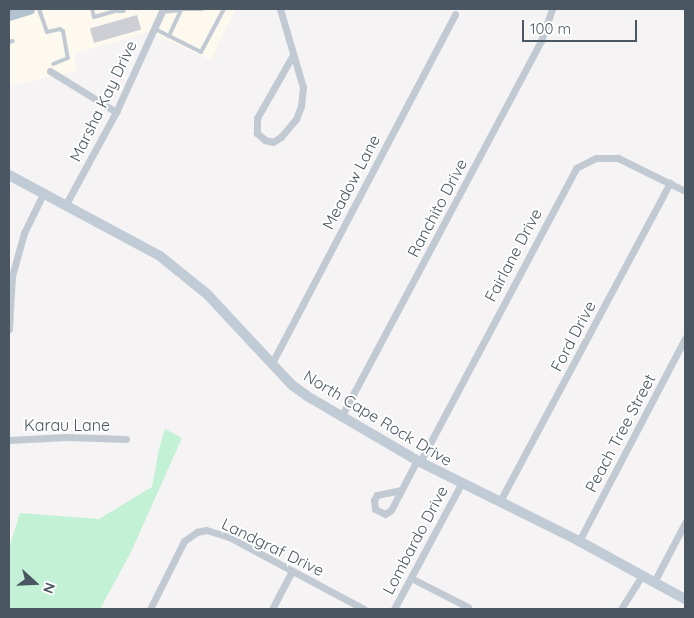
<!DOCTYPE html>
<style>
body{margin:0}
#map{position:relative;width:694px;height:618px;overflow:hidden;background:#f5f3f3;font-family:Quicksand,sans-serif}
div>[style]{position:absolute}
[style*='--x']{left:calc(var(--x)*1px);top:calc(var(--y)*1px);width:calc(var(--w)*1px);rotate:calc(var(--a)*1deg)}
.commercial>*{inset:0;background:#fdf9ef}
.green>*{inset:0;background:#c3f1d5}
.building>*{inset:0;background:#cdcfd5;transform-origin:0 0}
.lane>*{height:4px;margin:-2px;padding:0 2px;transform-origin:2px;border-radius:2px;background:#c1cad2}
.street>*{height:7px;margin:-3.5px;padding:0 3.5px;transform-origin:3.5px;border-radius:3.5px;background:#c1cad2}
.secondary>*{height:10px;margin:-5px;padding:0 5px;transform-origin:5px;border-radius:5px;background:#c1cbd6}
.primary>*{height:11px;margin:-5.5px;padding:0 5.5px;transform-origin:5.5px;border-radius:5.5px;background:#b3c2d1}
span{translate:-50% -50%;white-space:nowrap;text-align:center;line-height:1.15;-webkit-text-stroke:4px #fff;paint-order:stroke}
.street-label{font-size:16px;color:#4a5661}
.frame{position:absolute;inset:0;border:10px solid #4a5661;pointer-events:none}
.north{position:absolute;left:10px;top:558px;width:50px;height:50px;-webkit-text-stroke:4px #fff;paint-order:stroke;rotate:110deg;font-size:14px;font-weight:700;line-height:20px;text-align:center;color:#4a5661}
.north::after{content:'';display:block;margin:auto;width:18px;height:22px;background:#4a5661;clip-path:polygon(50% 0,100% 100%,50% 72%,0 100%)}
.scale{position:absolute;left:522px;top:20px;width:115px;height:22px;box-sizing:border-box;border:2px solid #4a5661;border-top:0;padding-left:6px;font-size:15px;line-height:18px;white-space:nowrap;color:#4a5661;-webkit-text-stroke:4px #fff;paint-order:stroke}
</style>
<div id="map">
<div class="commercial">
<div style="clip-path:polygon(9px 9px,236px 9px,211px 60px,149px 32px,74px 54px,77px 71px,9px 86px)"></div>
</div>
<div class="green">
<div style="clip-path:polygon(165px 429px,182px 438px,131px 552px,100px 609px,9px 609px,9px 548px,20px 513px,99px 519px,152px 487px,159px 449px)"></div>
</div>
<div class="building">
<div style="left:137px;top:15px;width:15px;height:49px;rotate:74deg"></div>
</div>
<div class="lane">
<div style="--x:39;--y:9;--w:24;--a:71"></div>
<div style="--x:47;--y:32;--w:13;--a:-13"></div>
<div style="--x:60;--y:29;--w:4;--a:34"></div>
<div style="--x:63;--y:31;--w:27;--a:80"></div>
<div style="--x:68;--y:58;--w:16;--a:158"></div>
<div style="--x:92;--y:9;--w:8;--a:76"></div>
<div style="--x:94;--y:17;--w:26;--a:-16"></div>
<div style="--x:182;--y:9;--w:20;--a:0"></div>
<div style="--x:161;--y:12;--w:20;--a:-6"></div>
<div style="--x:181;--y:10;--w:29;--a:115"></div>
<div style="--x:155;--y:29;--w:51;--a:26.6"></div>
<div style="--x:201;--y:52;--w:49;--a:-61.9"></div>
<div style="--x:9;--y:42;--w:4;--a:-14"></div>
</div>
<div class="street">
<div style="--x:118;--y:9;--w:4;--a:0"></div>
<div style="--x:280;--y:9;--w:81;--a:73.6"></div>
<div style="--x:303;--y:87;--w:19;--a:96"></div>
<div style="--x:301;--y:106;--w:14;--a:111"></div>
<div style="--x:296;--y:119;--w:23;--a:130"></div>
<div style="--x:281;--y:137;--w:9;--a:148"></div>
<div style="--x:273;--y:142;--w:8;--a:-166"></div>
<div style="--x:265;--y:140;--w:11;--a:-139"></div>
<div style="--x:257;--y:133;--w:15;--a:-90"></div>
<div style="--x:257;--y:118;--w:73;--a:-60.3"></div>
<div style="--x:50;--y:71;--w:78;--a:31.8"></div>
<div style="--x:66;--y:204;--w:105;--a:-61.5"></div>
<div style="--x:116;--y:112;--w:113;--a:-65.5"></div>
<div style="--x:9;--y:329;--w:53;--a:-86.8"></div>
<div style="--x:12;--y:276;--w:45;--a:-74.4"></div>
<div style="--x:24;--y:233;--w:46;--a:-64"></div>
<div style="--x:272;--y:363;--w:394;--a:-62.3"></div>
<div style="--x:341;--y:417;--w:426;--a:-62"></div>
<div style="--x:541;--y:41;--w:34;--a:-71"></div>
<div style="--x:9;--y:440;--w:58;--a:-3"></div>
<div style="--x:67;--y:437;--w:59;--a:1.9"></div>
<div style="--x:420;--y:462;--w:333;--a:-62"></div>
<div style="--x:576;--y:168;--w:22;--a:-27"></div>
<div style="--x:596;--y:158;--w:22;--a:0"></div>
<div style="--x:618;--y:158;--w:75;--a:26.2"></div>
<div style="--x:401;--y:490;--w:25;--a:168"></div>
<div style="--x:377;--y:495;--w:6;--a:121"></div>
<div style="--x:374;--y:500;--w:9;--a:84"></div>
<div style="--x:375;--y:509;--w:11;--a:27"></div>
<div style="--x:385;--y:514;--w:7;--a:-34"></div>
<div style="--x:391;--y:510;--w:56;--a:-62.5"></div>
<div style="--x:500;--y:501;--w:361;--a:-61.9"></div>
<div style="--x:579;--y:541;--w:229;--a:-62.4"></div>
<div style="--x:411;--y:578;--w:64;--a:27"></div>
<div style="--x:654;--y:582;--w:67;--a:-62.3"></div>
<div style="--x:150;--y:609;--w:76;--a:-63.4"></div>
<div style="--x:184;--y:541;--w:16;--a:-35"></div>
<div style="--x:197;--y:532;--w:9;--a:-13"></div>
<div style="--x:206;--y:530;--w:24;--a:17"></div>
<div style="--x:229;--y:537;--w:153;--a:28.1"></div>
<div style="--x:272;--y:609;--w:43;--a:-62.2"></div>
<div style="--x:394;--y:609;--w:142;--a:-61.8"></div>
<div style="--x:621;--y:609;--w:39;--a:-58"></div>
</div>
<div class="secondary">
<div style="--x:9;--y:175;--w:171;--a:28.2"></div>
<div style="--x:160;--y:256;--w:60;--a:39"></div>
<div style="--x:207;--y:294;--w:125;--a:47"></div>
<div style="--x:292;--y:385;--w:19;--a:36"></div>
<div style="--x:307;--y:396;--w:131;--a:30.3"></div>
<div style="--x:420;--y:462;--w:178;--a:26.4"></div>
<div style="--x:579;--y:541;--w:121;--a:28.7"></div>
</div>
<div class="primary">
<div style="--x:9;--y:15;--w:21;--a:-17"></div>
</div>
<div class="street-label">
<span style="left:103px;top:101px;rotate:-64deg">Marsha Kay Drive</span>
<span style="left:351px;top:182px;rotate:-62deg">Meadow Lane</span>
<span style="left:437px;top:208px;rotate:-62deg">Ranchito Drive</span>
<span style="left:513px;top:255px;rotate:-62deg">Fairlane Drive</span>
<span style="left:573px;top:336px;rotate:-62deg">Ford Drive</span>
<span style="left:378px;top:418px;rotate:31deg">North Cape Rock Drive</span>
<span style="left:67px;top:425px">Karau Lane</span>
<span style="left:620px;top:433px;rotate:-62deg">Peach Tree Street</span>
<span style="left:415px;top:540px;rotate:-62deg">Lombardo Drive</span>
<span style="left:273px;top:547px;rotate:26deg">Landgraf Drive</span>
</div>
<div class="frame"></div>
<div class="north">N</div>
<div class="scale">100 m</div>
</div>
